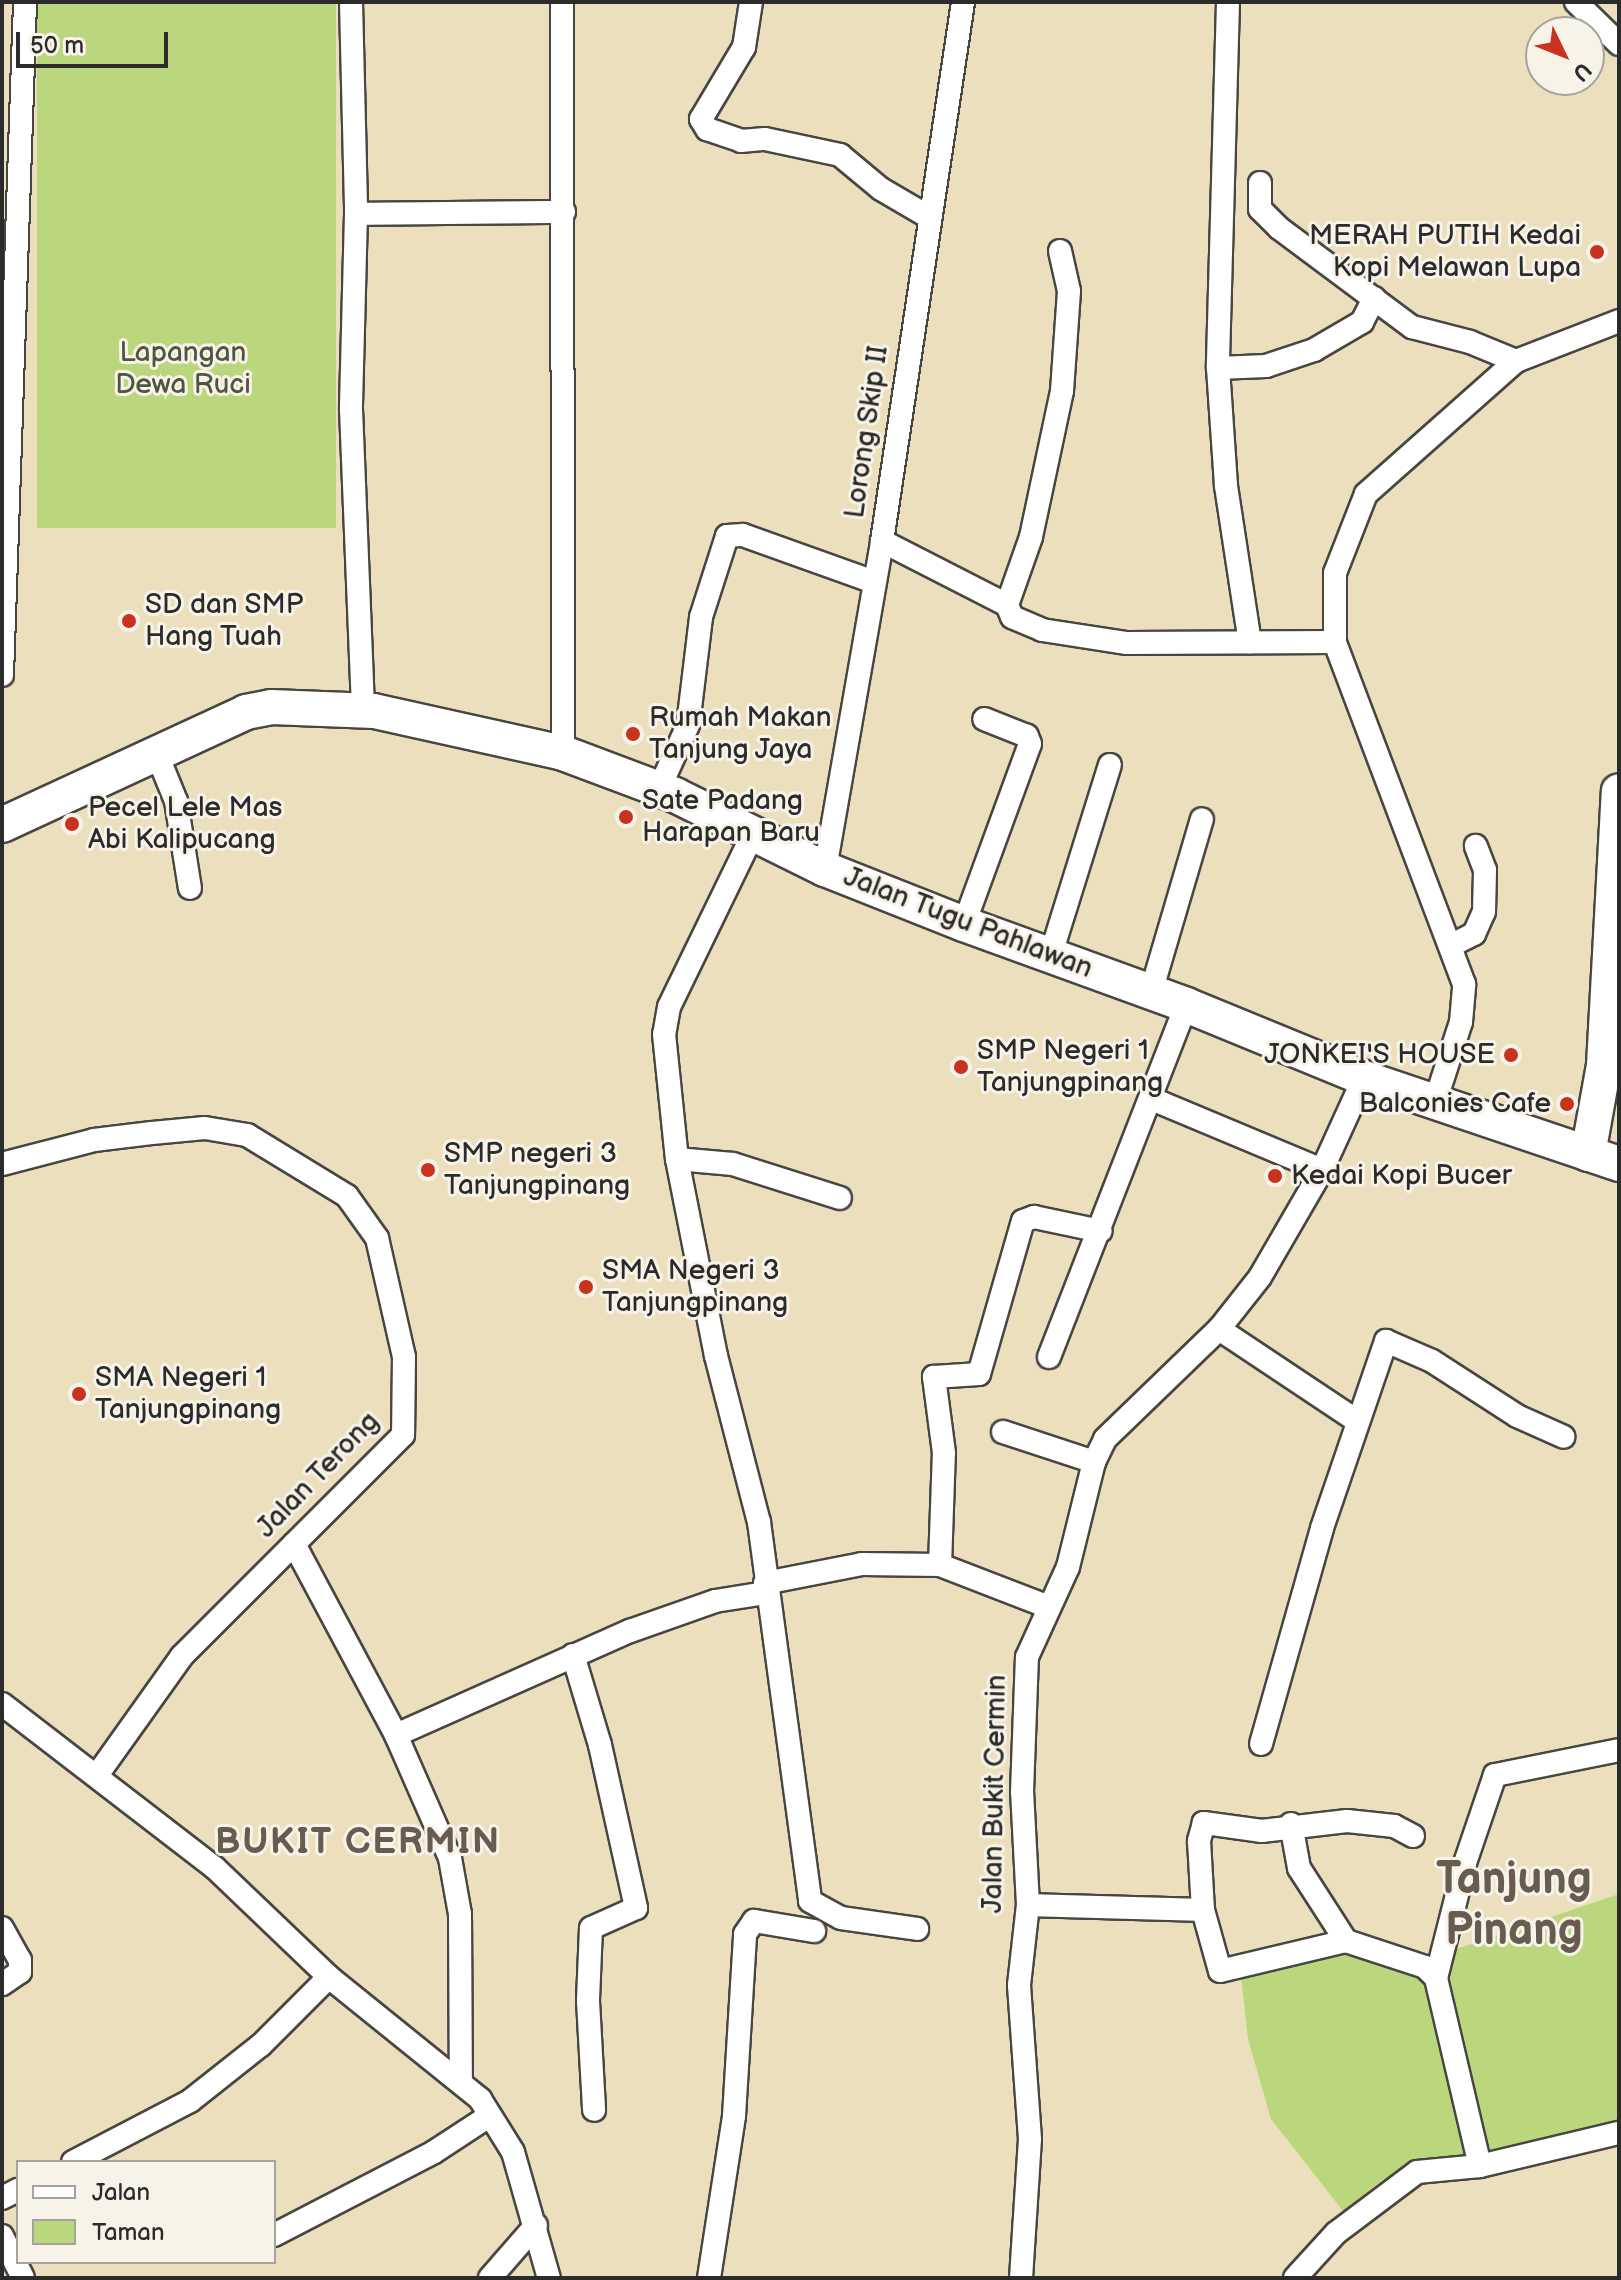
<!DOCTYPE html>
<style>
body{margin:0}
#map{position:relative;width:1621px;height:2280px;overflow:hidden;background:#ebdfbe;font-family:"Balsamiq Sans",sans-serif}
div>[style]{position:absolute}
[style*='--x']{left:calc(var(--x)*1px);top:calc(var(--y)*1px);width:calc(var(--w)*1px);rotate:calc(var(--a)*1deg)}
.green>*{inset:0;background:#bbd77d;transform-origin:0 0}
.roads{filter:drop-shadow(2px 0 #484641) drop-shadow(-2px 0 #484641) drop-shadow(0 2px #484641) drop-shadow(0 -2px #484641)}
.street>*{height:22px;margin:-11px;padding:0 11px;transform-origin:11px;border-radius:11px;background:#fff}
.primary>*{height:34px;margin:-17px;padding:0 17px;transform-origin:17px;border-radius:17px;background:#fff}
.dots>*{width:22px;height:22px;translate:-50% -50%;box-sizing:border-box;border:4px solid #f7f3e8;border-radius:50%}
span{translate:-50% -50%;white-space:nowrap;text-align:center;line-height:1.15;-webkit-text-stroke:6px #f7f3e8;paint-order:stroke}
.poi-label{font-size:28px;color:#2b2b2b}
.right{translate:-100% -50%;text-align:right}
.left{translate:0 -50%;text-align:left}
.park-label{font-size:28px;color:#4f5640}
.street-label{font-size:28px;color:#2b2b2b}
.district-label{font-size:36px;color:#685b50;font-weight:700;letter-spacing:2px}
.town-label{font-size:44px;color:#685b50;font-weight:700}
.frame{position:absolute;inset:0;border:4px solid #2b2b2b;pointer-events:none}
.legend{position:absolute;left:16px;top:2160px;width:260px;height:104px;box-sizing:border-box;background:#f7f3e8;border:2px solid #a5a39c;margin:0;padding:10px 14px;list-style:none;font-size:24px;color:#2b2b2b}
.legend li{display:flex;align-items:center;gap:16px;height:40px}
.legend b{width:40px;border:2px solid #a5a39c}
.north{position:absolute;left:1525px;top:16px;width:80px;height:80px;box-sizing:border-box;background:#f7f3e8;border:2px solid #a5a39c;border-radius:50%;rotate:133deg;font-size:22px;font-weight:700;line-height:32px;text-align:center;color:#2b2b2b}
.north::after{content:'';display:block;margin:auto;width:28px;height:36px;background:#c8321e;clip-path:polygon(50% 0,100% 100%,50% 72%,0 100%)}
.scale{position:absolute;left:16px;top:32px;width:152px;height:36px;box-sizing:border-box;border:4px solid #2b2b2b;border-top:0;padding-left:10px;font-size:24px;line-height:28px;white-space:nowrap;color:#2b2b2b;-webkit-text-stroke:6px #f7f3e8;paint-order:stroke}
</style>
<div id="map">
<div class="green">
<div style="left:37px;top:2px;width:299px;height:526px"></div>
<div style="clip-path:polygon(1619px 1894px,1619px 2124px,1382px 2180px,1343px 2211px,1271px 2119px,1248px 2039px,1240px 1966px,1346px 1941px,1424px 1960px)"></div>
</div>
<div class="roads">
<div class="street">
<div style="--x:351;--y:2;--w:212;--a:88.6"></div>
<div style="--x:356;--y:214;--w:195;--a:91.5"></div>
<div style="--x:351;--y:409;--w:301;--a:87.7"></div>
<div style="--x:562;--y:2;--w:751;--a:89.92"></div>
<div style="--x:751;--y:2;--w:46;--a:98.8"></div>
<div style="--x:744;--y:47;--w:84;--a:120.8"></div>
<div style="--x:701;--y:119;--w:12;--a:59"></div>
<div style="--x:707;--y:129;--w:36;--a:19"></div>
<div style="--x:741;--y:141;--w:24;--a:-5"></div>
<div style="--x:765;--y:139;--w:77;--a:12"></div>
<div style="--x:840;--y:155;--w:53;--a:39.7"></div>
<div style="--x:881;--y:189;--w:53;--a:30.4"></div>
<div style="--x:1228;--y:2;--w:366;--a:91.6"></div>
<div style="--x:1218;--y:368;--w:118;--a:86.1"></div>
<div style="--x:1226;--y:486;--w:158;--a:81.3"></div>
<div style="--x:1576;--y:2;--w:60;--a:44.3"></div>
<div style="--x:1260;--y:183;--w:26;--a:90"></div>
<div style="--x:1260;--y:209;--w:27;--a:45"></div>
<div style="--x:1279;--y:228;--w:166;--a:36.7"></div>
<div style="--x:1412;--y:327;--w:60;--a:14.5"></div>
<div style="--x:1470;--y:342;--w:50;--a:22.4"></div>
<div style="--x:356;--y:214;--w:208;--a:-0.6"></div>
<div style="--x:1060;--y:251;--w:41;--a:77.3"></div>
<div style="--x:1069;--y:291;--w:100;--a:94"></div>
<div style="--x:1062;--y:391;--w:149;--a:102"></div>
<div style="--x:1031;--y:537;--w:72;--a:109.4"></div>
<div style="--x:1007;--y:605;--w:13;--a:67"></div>
<div style="--x:1012;--y:617;--w:33;--a:23"></div>
<div style="--x:1042;--y:630;--w:86;--a:8.7"></div>
<div style="--x:1127;--y:643;--w:208;--a:-0.3"></div>
<div style="--x:1218;--y:368;--w:48;--a:-2.4"></div>
<div style="--x:1266;--y:366;--w:51;--a:-18.4"></div>
<div style="--x:1314;--y:350;--w:56;--a:-30.3"></div>
<div style="--x:1362;--y:322;--w:27;--a:-63"></div>
<div style="--x:882;--y:541;--w:140;--a:27.1"></div>
<div style="--x:2;--y:675;--w:673;--a:-88.04"></div>
<div style="--x:156;--y:752;--w:53;--a:67.8"></div>
<div style="--x:176;--y:801;--w:88;--a:80.9"></div>
<div style="--x:659;--y:789;--w:70;--a:-65.6"></div>
<div style="--x:688;--y:725;--w:109;--a:-83.1"></div>
<div style="--x:701;--y:617;--w:85;--a:-72.2"></div>
<div style="--x:727;--y:536;--w:16;--a:-4"></div>
<div style="--x:743;--y:535;--w:139;--a:19.7"></div>
<div style="--x:752;--y:836;--w:190;--a:115.9"></div>
<div style="--x:669;--y:1007;--w:27;--a:100"></div>
<div style="--x:664;--y:1034;--w:126;--a:84.1"></div>
<div style="--x:677;--y:1159;--w:201;--a:78.8"></div>
<div style="--x:716;--y:1356;--w:171;--a:75.5"></div>
<div style="--x:759;--y:1522;--w:382;--a:82.3"></div>
<div style="--x:810;--y:1901;--w:35;--a:29"></div>
<div style="--x:841;--y:1918;--w:77;--a:8.2"></div>
<div style="--x:825;--y:869;--w:333;--a:-80.1"></div>
<div style="--x:882;--y:541;--w:545;--a:-81.45"></div>
<div style="--x:964;--y:924;--w:192;--a:-69.9"></div>
<div style="--x:1030;--y:744;--w:9;--a:-111"></div>
<div style="--x:1027;--y:736;--w:46;--a:-158.4"></div>
<div style="--x:1452;--y:945;--w:25;--a:-27"></div>
<div style="--x:1474;--y:934;--w:24;--a:-66"></div>
<div style="--x:1484;--y:912;--w:42;--a:-88.6"></div>
<div style="--x:1485;--y:870;--w:26;--a:-111"></div>
<div style="--x:1051;--y:954;--w:198;--a:-72.7"></div>
<div style="--x:1151;--y:992;--w:180;--a:-73.6"></div>
<div style="--x:1152;--y:1099;--w:184;--a:22.7"></div>
<div style="--x:1435;--y:1102;--w:84;--a:-72"></div>
<div style="--x:1461;--y:1022;--w:38;--a:-85"></div>
<div style="--x:1464;--y:984;--w:366;--a:-110.7"></div>
<div style="--x:1335;--y:642;--w:69;--a:-90"></div>
<div style="--x:1335;--y:573;--w:85;--a:-68.6"></div>
<div style="--x:1366;--y:494;--w:200;--a:-41.6"></div>
<div style="--x:1516;--y:361;--w:110;--a:-21.2"></div>
<div style="--x:677;--y:1159;--w:56;--a:5.1"></div>
<div style="--x:733;--y:1164;--w:112;--a:17.6"></div>
<div style="--x:2;--y:1164;--w:95;--a:-14.6"></div>
<div style="--x:94;--y:1140;--w:58;--a:-6.9"></div>
<div style="--x:152;--y:1133;--w:53;--a:-5.4"></div>
<div style="--x:205;--y:1128;--w:43;--a:9.5"></div>
<div style="--x:247;--y:1135;--w:117;--a:31.4"></div>
<div style="--x:347;--y:1196;--w:52;--a:54.5"></div>
<div style="--x:377;--y:1238;--w:122;--a:77.2"></div>
<div style="--x:404;--y:1357;--w:78;--a:90.7"></div>
<div style="--x:403;--y:1435;--w:313;--a:135"></div>
<div style="--x:182;--y:1656;--w:146;--a:125.5"></div>
<div style="--x:1219;--y:1329;--w:166;--a:33.7"></div>
<div style="--x:1049;--y:1357;--w:378;--a:-68.7"></div>
<div style="--x:1003;--y:1432;--w:96;--a:18.2"></div>
<div style="--x:294;--y:1544;--w:217;--a:61.9"></div>
<div style="--x:396;--y:1735;--w:134;--a:66.3"></div>
<div style="--x:450;--y:1858;--w:57;--a:79.9"></div>
<div style="--x:460;--y:1914;--w:167;--a:89.7"></div>
<div style="--x:940;--y:1565;--w:112;--a:-88"></div>
<div style="--x:944;--y:1453;--w:77;--a:-97.5"></div>
<div style="--x:934;--y:1377;--w:45;--a:-3.8"></div>
<div style="--x:979;--y:1374;--w:159;--a:-74"></div>
<div style="--x:1023;--y:1221;--w:12;--a:-20"></div>
<div style="--x:1034;--y:1217;--w:68;--a:11.8"></div>
<div style="--x:765;--y:1583;--w:99;--a:-11.1"></div>
<div style="--x:862;--y:1564;--w:78;--a:0.7"></div>
<div style="--x:940;--y:1565;--w:117;--a:21.1"></div>
<div style="--x:573;--y:1655;--w:94;--a:73.3"></div>
<div style="--x:600;--y:1745;--w:167;--a:77.5"></div>
<div style="--x:636;--y:1908;--w:49;--a:156"></div>
<div style="--x:591;--y:1928;--w:73;--a:92.4"></div>
<div style="--x:588;--y:2001;--w:109;--a:86.8"></div>
<div style="--x:2;--y:1704;--w:269;--a:37.6"></div>
<div style="--x:215;--y:1868;--w:158;--a:43.7"></div>
<div style="--x:329;--y:1977;--w:194;--a:38.9"></div>
<div style="--x:480;--y:2099;--w:62;--a:58.1"></div>
<div style="--x:513;--y:2152;--w:131;--a:74.1"></div>
<div style="--x:396;--y:1735;--w:256;--a:-24"></div>
<div style="--x:630;--y:1631;--w:90;--a:-19.4"></div>
<div style="--x:715;--y:1601;--w:52;--a:-8.9"></div>
<div style="--x:1261;--y:1744;--w:224;--a:-74.2"></div>
<div style="--x:1322;--y:1528;--w:198;--a:-71.1"></div>
<div style="--x:1386;--y:1341;--w:50;--a:23.5"></div>
<div style="--x:1432;--y:1361;--w:101;--a:32.9"></div>
<div style="--x:1517;--y:1416;--w:51;--a:24.1"></div>
<div style="--x:1291;--y:1824;--w:45;--a:79.7"></div>
<div style="--x:1299;--y:1868;--w:87;--a:57.2"></div>
<div style="--x:1413;--y:1836;--w:21;--a:-152"></div>
<div style="--x:1394;--y:1826;--w:47;--a:-173.9"></div>
<div style="--x:1347;--y:1821;--w:86;--a:173.3"></div>
<div style="--x:1262;--y:1831;--w:59;--a:-172.1"></div>
<div style="--x:1204;--y:1823;--w:19;--a:106"></div>
<div style="--x:1199;--y:1841;--w:69;--a:86.7"></div>
<div style="--x:1203;--y:1910;--w:63;--a:74.4"></div>
<div style="--x:1220;--y:1971;--w:130;--a:-13.4"></div>
<div style="--x:1346;--y:1941;--w:83;--a:18.2"></div>
<div style="--x:1425;--y:1967;--w:16;--a:45"></div>
<div style="--x:1028;--y:1905;--w:175;--a:1.6"></div>
<div style="--x:2;--y:1928;--w:37;--a:61"></div>
<div style="--x:20;--y:1960;--w:12;--a:90"></div>
<div style="--x:20;--y:1972;--w:22;--a:146"></div>
<div style="--x:73;--y:2162;--w:132;--a:-27.5"></div>
<div style="--x:190;--y:2101;--w:90;--a:-38.3"></div>
<div style="--x:261;--y:2045;--w:96;--a:-45"></div>
<div style="--x:1480;--y:2166;--w:193;--a:-103.2"></div>
<div style="--x:1436;--y:1978;--w:119;--a:-75.8"></div>
<div style="--x:1465;--y:1863;--w:93;--a:-71.2"></div>
<div style="--x:1495;--y:1775;--w:126;--a:-11.4"></div>
<div style="--x:2;--y:2198;--w:18;--a:-27"></div>
<div style="--x:274;--y:2235;--w:180;--a:-27.4"></div>
<div style="--x:434;--y:2152;--w:66;--a:-33.2"></div>
<div style="--x:2;--y:2236;--w:47;--a:63.4"></div>
<div style="--x:490;--y:2278;--w:70;--a:-49"></div>
<div style="--x:709;--y:2278;--w:164;--a:-81.2"></div>
<div style="--x:734;--y:2116;--w:182;--a:-86.5"></div>
<div style="--x:745;--y:1934;--w:16;--a:-55"></div>
<div style="--x:754;--y:1921;--w:61;--a:9.5"></div>
<div style="--x:1021;--y:2278;--w:139;--a:-86.3"></div>
<div style="--x:1030;--y:2139;--w:154;--a:-94.1"></div>
<div style="--x:1019;--y:1985;--w:81;--a:-83.6"></div>
<div style="--x:1028;--y:1905;--w:113;--a:-93"></div>
<div style="--x:1022;--y:1792;--w:135;--a:-87.9"></div>
<div style="--x:1027;--y:1657;--w:99;--a:-65.5"></div>
<div style="--x:1068;--y:1567;--w:108;--a:-76.1"></div>
<div style="--x:1094;--y:1462;--w:25;--a:-64"></div>
<div style="--x:1105;--y:1439;--w:158;--a:-44"></div>
<div style="--x:1219;--y:1329;--w:66;--a:-51.7"></div>
<div style="--x:1260;--y:1277;--w:124;--a:-59.9"></div>
<div style="--x:1322;--y:1170;--w:101;--a:-65.5"></div>
<div style="--x:1295;--y:2278;--w:61;--a:-47.7"></div>
<div style="--x:1336;--y:2233;--w:101;--a:-37"></div>
<div style="--x:1417;--y:2172;--w:63;--a:-5.4"></div>
<div style="--x:1480;--y:2166;--w:143;--a:-13.4"></div>
</div>
<div class="primary">
<div style="--x:2;--y:825;--w:269;--a:-24.8"></div>
<div style="--x:246;--y:712;--w:25;--a:-11"></div>
<div style="--x:271;--y:707;--w:103;--a:2.2"></div>
<div style="--x:374;--y:711;--w:194;--a:12.5"></div>
<div style="--x:563;--y:753;--w:120;--a:20.6"></div>
<div style="--x:675;--y:795;--w:167;--a:26.3"></div>
<div style="--x:825;--y:869;--w:149;--a:21.6"></div>
<div style="--x:964;--y:924;--w:236;--a:20"></div>
<div style="--x:1186;--y:1005;--w:192;--a:22.3"></div>
<div style="--x:1364;--y:1078;--w:269;--a:18.6"></div>
<div style="--x:1588;--y:1154;--w:90;--a:-79.8"></div>
<div style="--x:1604;--y:1065;--w:274;--a:-86.9"></div>
</div>
</div>
<div class="dots">
<div style="left:1597px;top:252px;background:#c8321e"></div>
<div style="left:129px;top:621px;background:#c8321e"></div>
<div style="left:633px;top:734px;background:#c8321e"></div>
<div style="left:626px;top:817px;background:#c8321e"></div>
<div style="left:72px;top:824px;background:#c8321e"></div>
<div style="left:1511px;top:1055px;background:#c8321e"></div>
<div style="left:961px;top:1067px;background:#c8321e"></div>
<div style="left:1567px;top:1104px;background:#c8321e"></div>
<div style="left:428px;top:1170px;background:#c8321e"></div>
<div style="left:1275px;top:1176px;background:#c8321e"></div>
<div style="left:586px;top:1287px;background:#c8321e"></div>
<div style="left:79px;top:1394px;background:#c8321e"></div>
</div>
<div class="poi-label">
<span class="right" style="left:1581px;top:252px">MERAH PUTIH Kedai<br>Kopi Melawan Lupa</span>
<span class="left" style="left:145px;top:621px">SD dan SMP<br>Hang Tuah</span>
<span class="left" style="left:649px;top:734px">Rumah Makan<br>Tanjung Jaya</span>
<span class="left" style="left:642px;top:817px">Sate Padang<br>Harapan Baru</span>
<span class="left" style="left:88px;top:824px">Pecel Lele Mas<br>Abi Kalipucang</span>
<span class="left" style="left:977px;top:1067px">SMP Negeri 1<br>Tanjungpinang</span>
<span class="right" style="left:1495px;top:1055px">JONKEI'S HOUSE</span>
<span class="right" style="left:1551px;top:1104px">Balconies Cafe</span>
<span class="left" style="left:444px;top:1170px">SMP negeri 3<br>Tanjungpinang</span>
<span class="left" style="left:1291px;top:1176px">Kedai Kopi Bucer</span>
<span class="left" style="left:602px;top:1287px">SMA Negeri 3<br>Tanjungpinang</span>
<span class="left" style="left:95px;top:1394px">SMA Negeri 1<br>Tanjungpinang</span>
</div>
<div class="park-label">
<span style="left:183px;top:369px">Lapangan<br>Dewa Ruci</span>
</div>
<div class="street-label">
<span style="left:867px;top:432px;rotate:-82deg">Lorong Skip II</span>
<span style="left:968px;top:923px;rotate:21deg">Jalan Tugu Pahlawan</span>
<span style="left:318px;top:1475px;rotate:-46deg">Jalan Terong</span>
<span style="left:995px;top:1794px;rotate:-89deg">Jalan Bukit Cermin</span>
</div>
<div class="district-label">
<span style="left:358px;top:1843px">BUKIT CERMIN</span>
</div>
<div class="town-label">
<span style="left:1514px;top:1906px">Tanjung<br>Pinang</span>
</div>
<div class="frame"></div>
<ul class="legend">
<li><b style="height:10px;background:#fff"></b>Jalan</li>
<li><b style="height:22px;background:#bbd77d"></b>Taman</li>
</ul>
<div class="north">U</div>
<div class="scale">50 m</div>
</div>
